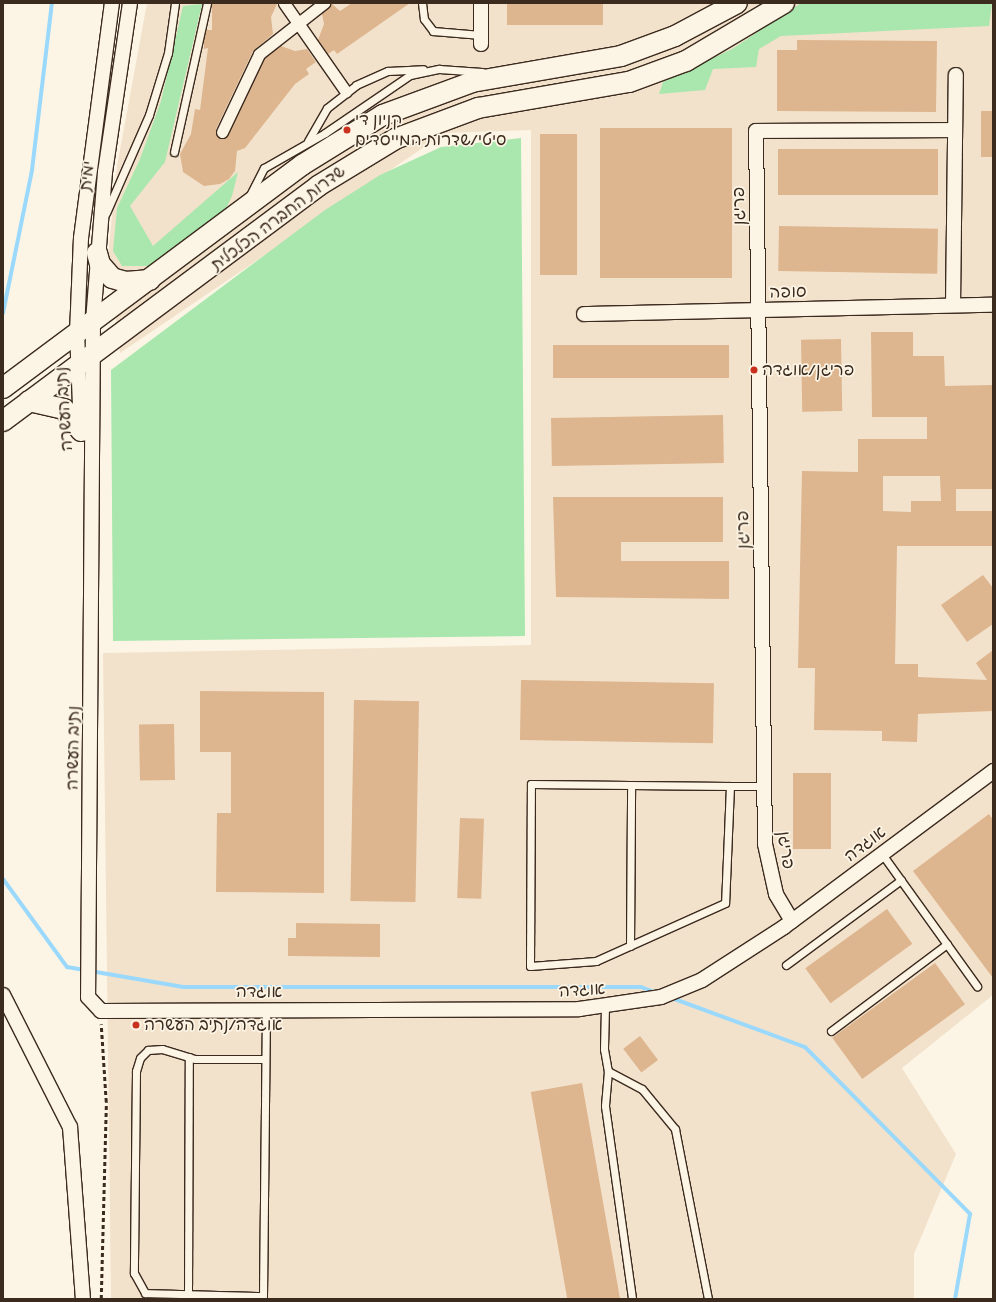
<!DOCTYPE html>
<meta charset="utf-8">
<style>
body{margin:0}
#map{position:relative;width:996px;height:1302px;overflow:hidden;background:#fcf5e5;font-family:Itim,"Playpen Sans Hebrew",sans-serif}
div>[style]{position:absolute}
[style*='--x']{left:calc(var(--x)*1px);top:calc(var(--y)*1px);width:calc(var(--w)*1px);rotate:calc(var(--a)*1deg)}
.built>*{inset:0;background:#f3e2cb}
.green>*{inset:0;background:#a9e7ae}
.stream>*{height:4px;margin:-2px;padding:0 2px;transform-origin:2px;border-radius:2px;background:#9bd9fc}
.building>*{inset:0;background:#ddb58e;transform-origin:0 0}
.path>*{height:2.5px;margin-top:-1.25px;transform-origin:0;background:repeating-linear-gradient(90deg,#3b2a1e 0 4px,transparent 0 7px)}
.roads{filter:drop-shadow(1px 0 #3b2a1e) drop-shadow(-1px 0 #3b2a1e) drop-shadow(0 1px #3b2a1e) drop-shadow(0 -1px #3b2a1e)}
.service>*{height:7px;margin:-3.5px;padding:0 3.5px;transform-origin:3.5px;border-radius:3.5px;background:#fcf5e5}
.pedestrian>*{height:11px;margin:-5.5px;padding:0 5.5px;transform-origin:5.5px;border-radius:5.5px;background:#fcf5e5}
.minor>*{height:14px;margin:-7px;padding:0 7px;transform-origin:7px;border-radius:7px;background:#fcf5e5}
.secondary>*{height:20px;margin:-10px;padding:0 10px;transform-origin:10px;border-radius:10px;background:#fcf5e5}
.dots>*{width:11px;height:11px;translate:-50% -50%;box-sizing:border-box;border:2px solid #fcf5e5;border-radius:50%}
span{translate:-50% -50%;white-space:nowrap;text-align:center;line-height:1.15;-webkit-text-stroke:3.5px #fcf5e5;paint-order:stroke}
.poi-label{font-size:17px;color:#3b2a1e}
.left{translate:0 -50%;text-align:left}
.street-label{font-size:17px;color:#3b2a1e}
.frame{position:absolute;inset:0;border:4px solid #3b2a1e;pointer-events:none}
</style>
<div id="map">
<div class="built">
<div style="clip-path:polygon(147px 3px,993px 3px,993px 995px,902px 1068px,956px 1154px,914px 1254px,914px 1299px,111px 1299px,103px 653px,531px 645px,531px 130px,445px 133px,120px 353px,108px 256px,117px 166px)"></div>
</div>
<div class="green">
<div style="clip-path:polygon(801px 3px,992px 3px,989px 26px,781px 36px,759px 49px,756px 67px,713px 69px,705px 90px,659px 94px,663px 82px,732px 49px)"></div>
<div style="clip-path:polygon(202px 4px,165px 162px,130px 206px,153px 246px,238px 172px,232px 196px,224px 213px,149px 266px,122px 266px,113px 251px,117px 208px,140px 159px,161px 101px,183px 6px)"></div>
<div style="clip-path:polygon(521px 138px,525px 636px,113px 641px,111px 370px,325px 210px,380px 175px,441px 147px)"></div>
</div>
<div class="stream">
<div style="--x:3;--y:313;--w:146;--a:-78.5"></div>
<div style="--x:32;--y:170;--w:168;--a:-83.2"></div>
<div style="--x:3;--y:879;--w:109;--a:54"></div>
<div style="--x:67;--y:967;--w:118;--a:9.8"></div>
<div style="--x:183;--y:987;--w:458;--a:0"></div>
<div style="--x:641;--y:987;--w:17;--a:21"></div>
<div style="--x:669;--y:997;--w:145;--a:20.2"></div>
<div style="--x:805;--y:1047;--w:235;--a:45.3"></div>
<div style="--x:970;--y:1214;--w:86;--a:100"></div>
</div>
<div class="building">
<div style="clip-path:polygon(212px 3px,277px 4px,271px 17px,273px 34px,253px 51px,216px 129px,219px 138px,228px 135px,265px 58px,281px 46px,295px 51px,307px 49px,316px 62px,306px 69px,309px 74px,295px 84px,245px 148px,237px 151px,235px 171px,229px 179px,220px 184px,204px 186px,183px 172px,180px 154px,191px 134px,195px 109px,200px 110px,208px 48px,204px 49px,204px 39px,206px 30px,212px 30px)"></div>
<div style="clip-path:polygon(331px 3px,340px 11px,352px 3px,410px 3px,337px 54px,334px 50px,328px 54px,318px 40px,324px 24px,322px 14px)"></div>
<div style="left:507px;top:3px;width:96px;height:22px"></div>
<div style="clip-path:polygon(797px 40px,937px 41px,936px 112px,777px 111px,777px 50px,797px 50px)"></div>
<div style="left:981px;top:111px;width:12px;height:46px"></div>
<div style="left:600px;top:128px;width:132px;height:150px"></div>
<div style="left:540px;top:134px;width:37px;height:141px"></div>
<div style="left:778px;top:149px;width:160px;height:46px"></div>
<div style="left:779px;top:226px;width:159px;height:45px;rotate:1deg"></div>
<div style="clip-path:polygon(evenodd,871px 332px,913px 332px,913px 356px,944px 356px,945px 386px,993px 385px,993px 489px,956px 489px,956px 511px,993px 511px,993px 546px,897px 546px,895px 664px,918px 664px,918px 677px,987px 680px,976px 663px,993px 650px,993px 711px,918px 714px,917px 742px,882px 741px,882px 731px,814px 730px,815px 668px,798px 668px,802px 471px,858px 472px,858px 439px,927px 439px,927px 417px,872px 417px,871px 332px,883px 476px,940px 476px,941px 501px,911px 501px,911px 512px,883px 511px,883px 476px)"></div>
<div style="left:841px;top:339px;width:72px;height:40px;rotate:89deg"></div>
<div style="left:729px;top:345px;width:33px;height:176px;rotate:90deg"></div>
<div style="left:723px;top:415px;width:48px;height:172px;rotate:89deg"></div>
<div style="clip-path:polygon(553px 497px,723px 497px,723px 542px,621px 542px,621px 561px,729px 561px,729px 599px,556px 597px)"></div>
<div style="clip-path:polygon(983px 575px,993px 588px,993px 624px,967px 642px,941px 605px)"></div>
<div style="left:521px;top:680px;width:193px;height:60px;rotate:1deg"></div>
<div style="clip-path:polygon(200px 691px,324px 692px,324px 893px,216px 892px,217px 813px,231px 813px,231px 752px,200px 752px)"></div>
<div style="left:354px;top:700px;width:65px;height:201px;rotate:1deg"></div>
<div style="left:174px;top:724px;width:56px;height:35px;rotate:89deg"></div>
<div style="left:793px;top:773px;width:38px;height:76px"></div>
<div style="clip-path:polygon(989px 814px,993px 820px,993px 978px,913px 871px)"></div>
<div style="left:460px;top:818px;width:24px;height:80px;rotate:2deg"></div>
<div style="left:887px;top:909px;width:43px;height:101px;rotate:54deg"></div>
<div style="clip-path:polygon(296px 923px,380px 924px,380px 957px,288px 956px,288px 938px,296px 938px)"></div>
<div style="left:935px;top:963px;width:51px;height:127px;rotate:54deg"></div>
<div style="left:640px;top:1036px;width:30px;height:21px;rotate:53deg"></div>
<div style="left:582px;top:1083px;width:219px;height:52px;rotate:80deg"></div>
</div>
<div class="path">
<div style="--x:101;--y:1299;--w:197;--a:-88.5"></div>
<div style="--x:106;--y:1102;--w:78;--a:-93.7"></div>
</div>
<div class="roads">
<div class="service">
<div style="--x:422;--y:3;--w:16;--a:83"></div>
<div style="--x:424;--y:19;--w:15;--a:53"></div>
<div style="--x:433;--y:31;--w:48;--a:4.8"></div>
<div style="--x:308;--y:141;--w:38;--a:-60"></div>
<div style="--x:327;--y:108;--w:37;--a:-38"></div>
<div style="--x:356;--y:85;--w:35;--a:-24"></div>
<div style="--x:388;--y:71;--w:35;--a:-3"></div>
<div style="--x:174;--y:152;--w:153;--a:-77.5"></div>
<div style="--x:248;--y:199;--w:35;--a:-63"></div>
<div style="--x:264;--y:168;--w:70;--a:-29.8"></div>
<div style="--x:325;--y:133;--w:103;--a:-34.3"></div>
<div style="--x:410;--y:75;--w:30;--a:-12"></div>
<div style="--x:439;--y:69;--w:43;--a:4"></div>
<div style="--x:106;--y:213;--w:107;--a:-66.3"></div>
<div style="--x:149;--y:115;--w:65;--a:-73"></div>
<div style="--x:168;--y:53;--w:50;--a:-82"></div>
<div style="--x:730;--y:786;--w:117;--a:92.4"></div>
<div style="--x:725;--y:903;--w:141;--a:155.8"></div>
<div style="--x:596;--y:961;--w:66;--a:175.7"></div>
<div style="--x:530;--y:966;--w:182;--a:-89.7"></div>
<div style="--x:531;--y:784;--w:199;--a:0.6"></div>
<div style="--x:730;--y:786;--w:34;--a:0"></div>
<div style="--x:882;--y:854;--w:163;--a:54.3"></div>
<div style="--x:630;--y:946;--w:161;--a:-89.6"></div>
<div style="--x:786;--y:965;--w:143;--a:-36.5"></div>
<div style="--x:605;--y:1007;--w:42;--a:91.4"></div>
<div style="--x:604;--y:1049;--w:22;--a:80"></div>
<div style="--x:608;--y:1071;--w:38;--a:28"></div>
<div style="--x:642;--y:1089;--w:52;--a:50.5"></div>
<div style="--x:675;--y:1129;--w:173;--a:79"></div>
<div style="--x:831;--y:1031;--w:145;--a:-36.9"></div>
<div style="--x:264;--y:1059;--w:69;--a:180"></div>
<div style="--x:195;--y:1059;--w:34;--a:-163"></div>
<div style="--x:162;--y:1049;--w:14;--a:176"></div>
<div style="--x:148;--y:1050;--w:11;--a:135"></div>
<div style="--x:140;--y:1058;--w:14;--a:107"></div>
<div style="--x:136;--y:1071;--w:202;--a:90.6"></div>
<div style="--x:134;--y:1273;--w:23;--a:61"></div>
<div style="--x:145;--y:1293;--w:118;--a:1.5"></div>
<div style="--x:263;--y:1296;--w:286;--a:-89.4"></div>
<div style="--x:608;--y:1071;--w:35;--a:95"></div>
<div style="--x:605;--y:1106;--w:195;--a:82"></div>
<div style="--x:188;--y:1295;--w:238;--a:-89.8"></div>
</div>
<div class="pedestrian">
<div style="--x:284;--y:3;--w:108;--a:55.1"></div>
<div style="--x:222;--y:132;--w:86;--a:-64.6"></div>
<div style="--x:259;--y:54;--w:83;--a:-38.1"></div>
</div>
<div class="minor">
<div style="--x:130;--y:3;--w:171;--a:98.4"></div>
<div style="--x:105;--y:172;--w:150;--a:94.6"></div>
<div style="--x:93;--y:322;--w:675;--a:90.42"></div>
<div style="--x:88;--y:997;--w:19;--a:47"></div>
<div style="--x:101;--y:1011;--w:478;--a:-0.2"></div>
<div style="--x:579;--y:1009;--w:83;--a:-8.3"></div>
<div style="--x:661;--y:997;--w:44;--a:-22.5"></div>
<div style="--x:702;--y:980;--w:98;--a:-32.9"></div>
<div style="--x:784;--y:927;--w:261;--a:-36.7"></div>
<div style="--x:481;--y:3;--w:41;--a:90"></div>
<div style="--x:953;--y:305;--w:230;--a:-89.3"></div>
<div style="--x:584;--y:314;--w:409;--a:-1.3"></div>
<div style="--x:81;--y:431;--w:98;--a:-92.3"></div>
<div style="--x:77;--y:333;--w:95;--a:-87.6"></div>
<div style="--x:81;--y:238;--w:237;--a:-82.5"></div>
<div style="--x:792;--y:921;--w:31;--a:-121"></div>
<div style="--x:776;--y:894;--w:51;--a:-102.4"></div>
<div style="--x:765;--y:844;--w:713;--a:-90.72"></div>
<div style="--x:756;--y:131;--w:199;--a:-0.3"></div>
<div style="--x:3;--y:995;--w:148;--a:63.1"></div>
<div style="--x:70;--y:1127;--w:172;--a:85.7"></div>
</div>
<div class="secondary">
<div style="--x:97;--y:253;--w:11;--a:75"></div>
<div style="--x:100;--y:264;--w:18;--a:49"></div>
<div style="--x:112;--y:278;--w:15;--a:16"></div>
<div style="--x:126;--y:282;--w:24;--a:-5"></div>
<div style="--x:3;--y:388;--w:373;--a:-36.7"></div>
<div style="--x:302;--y:165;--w:95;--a:-31.7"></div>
<div style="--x:383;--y:115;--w:95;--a:-20.3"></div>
<div style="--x:472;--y:82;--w:151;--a:-9.9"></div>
<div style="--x:621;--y:56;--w:58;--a:-20.3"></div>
<div style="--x:675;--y:36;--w:70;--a:-28"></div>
<div style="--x:29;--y:401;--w:36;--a:13"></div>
<div style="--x:64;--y:409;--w:28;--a:52"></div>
<div style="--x:3;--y:421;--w:393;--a:-36.7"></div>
<div style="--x:318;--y:186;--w:90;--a:-31.4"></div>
<div style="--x:395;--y:139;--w:89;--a:-20.5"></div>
<div style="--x:478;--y:108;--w:153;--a:-9.8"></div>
<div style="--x:629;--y:82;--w:61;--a:-20.2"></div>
<div style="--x:686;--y:61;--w:114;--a:-30.6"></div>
</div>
</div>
<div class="dots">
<div style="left:347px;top:130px;background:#c8321e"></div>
<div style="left:754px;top:370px;background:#c8321e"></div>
<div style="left:136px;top:1025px;background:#c8321e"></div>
</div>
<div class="poi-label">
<span class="left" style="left:355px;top:130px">קניון די<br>סיטי/שדרות המייסדים</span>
<span class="left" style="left:762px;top:370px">פריגן/אוגדה</span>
<span class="left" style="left:144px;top:1025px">אוגדה/נתיב העשרה</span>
</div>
<div class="street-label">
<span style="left:87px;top:176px;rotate:-83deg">ימית</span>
<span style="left:739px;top:206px;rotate:-91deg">פריגן</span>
<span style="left:278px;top:218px;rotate:-37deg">שדרות החברה הכלכלית</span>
<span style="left:788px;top:292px;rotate:-2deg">סופה</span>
<span style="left:64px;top:409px;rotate:-94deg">נתיב העשרה</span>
<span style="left:743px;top:530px;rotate:-91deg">פריגן</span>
<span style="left:73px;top:748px;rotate:-89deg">נתיב העשרה</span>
<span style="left:865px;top:844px;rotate:-37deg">אוגדה</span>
<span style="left:786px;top:850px;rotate:82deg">פריגן</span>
<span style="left:582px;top:990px;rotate:-3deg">אוגדה</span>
<span style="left:259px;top:992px">אוגדה</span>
</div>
<div class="frame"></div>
</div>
